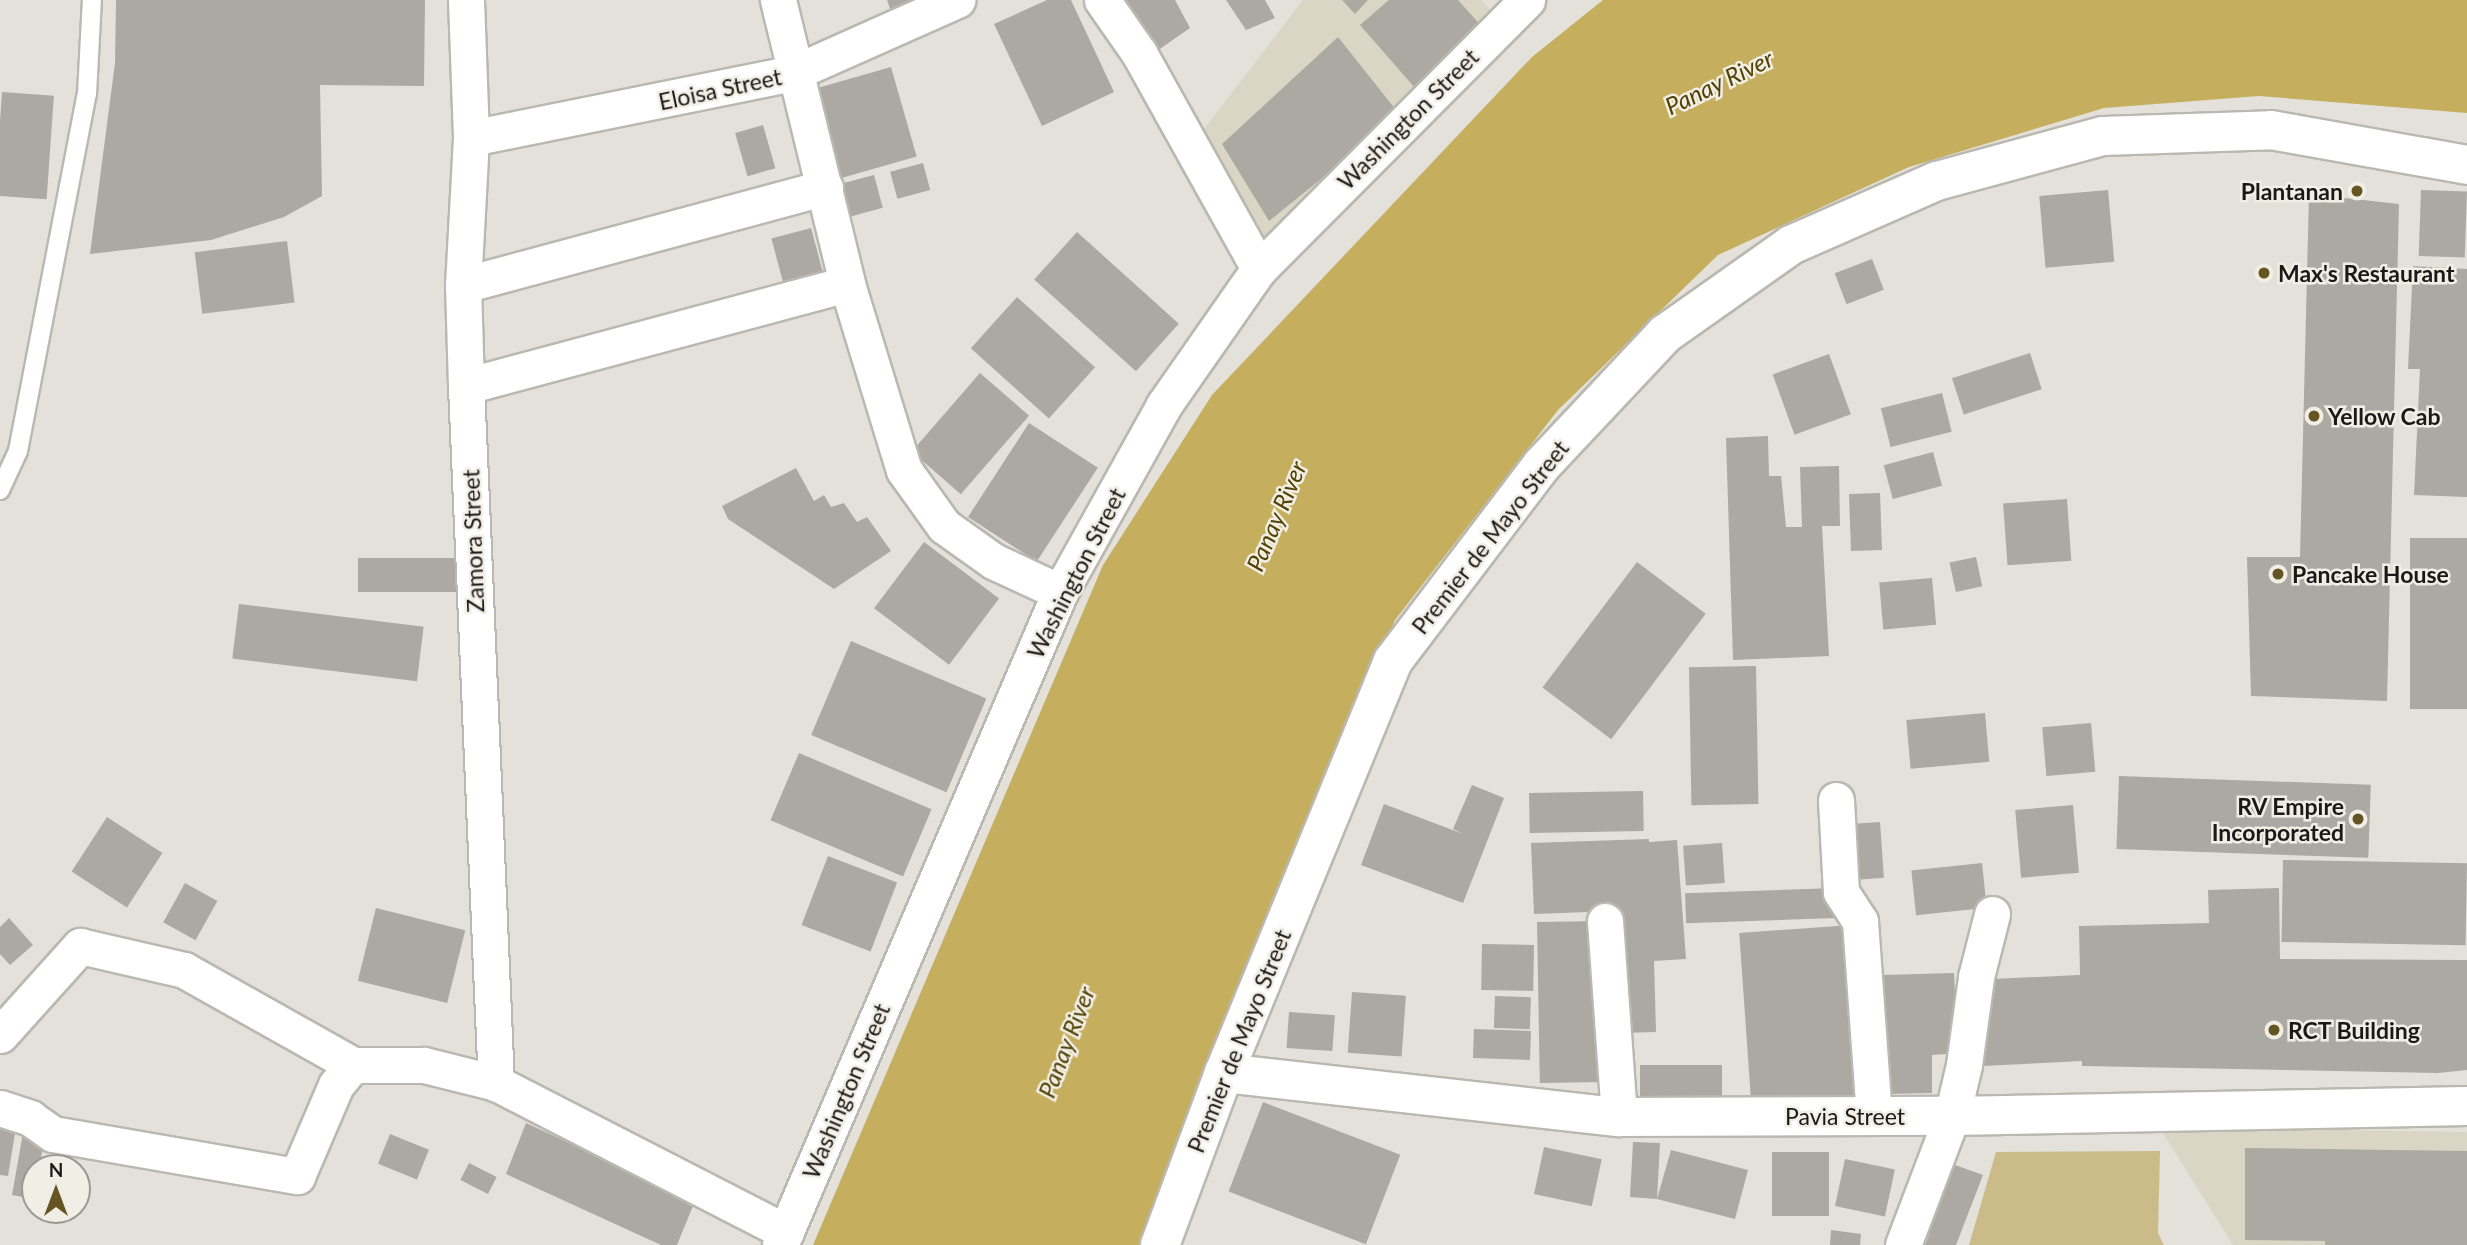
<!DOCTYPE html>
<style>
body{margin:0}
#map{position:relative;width:2467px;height:1245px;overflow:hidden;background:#e3e1d9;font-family:Lato,sans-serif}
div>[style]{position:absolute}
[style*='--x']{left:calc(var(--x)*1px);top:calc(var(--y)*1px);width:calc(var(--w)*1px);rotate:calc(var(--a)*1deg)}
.built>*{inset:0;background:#dad6c6}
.green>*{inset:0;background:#cabb88}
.water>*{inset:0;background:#c5ae5d}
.building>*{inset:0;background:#aba9a1;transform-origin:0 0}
.roads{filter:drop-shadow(2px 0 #bab8b0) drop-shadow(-2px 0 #bab8b0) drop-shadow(0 2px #bab8b0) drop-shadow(0 -2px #bab8b0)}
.service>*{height:18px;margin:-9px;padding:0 9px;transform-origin:9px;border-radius:9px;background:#fff}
.minor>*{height:35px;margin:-17.5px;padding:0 17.5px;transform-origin:17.5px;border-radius:17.5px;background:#fff}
.tertiary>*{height:38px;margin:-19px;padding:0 19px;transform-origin:19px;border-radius:19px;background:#fff}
.secondary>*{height:38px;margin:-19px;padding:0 19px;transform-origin:19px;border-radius:19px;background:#fff}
.dots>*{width:19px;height:19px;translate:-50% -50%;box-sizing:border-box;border:4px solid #f1eee6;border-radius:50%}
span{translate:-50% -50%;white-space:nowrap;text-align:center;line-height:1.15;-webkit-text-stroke:5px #f1eee6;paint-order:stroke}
.street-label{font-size:23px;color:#1a1916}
.poi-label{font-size:23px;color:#1a1916;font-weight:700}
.right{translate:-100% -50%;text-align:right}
.left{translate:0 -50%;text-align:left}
.water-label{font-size:24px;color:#524200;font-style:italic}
.north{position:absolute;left:21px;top:1154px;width:70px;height:70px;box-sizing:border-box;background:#f1eee6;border:2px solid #9b9993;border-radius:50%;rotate:0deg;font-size:19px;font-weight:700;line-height:28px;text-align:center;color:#1a1916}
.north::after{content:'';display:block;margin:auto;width:24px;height:32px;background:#645522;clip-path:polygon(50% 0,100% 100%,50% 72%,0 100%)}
</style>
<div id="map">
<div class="built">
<div style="clip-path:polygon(1303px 0,1482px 0,1490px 10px,1264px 242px,1201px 133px)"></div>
<div style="clip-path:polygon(2159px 1127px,2467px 1132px,2467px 1245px,2233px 1245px)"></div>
</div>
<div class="green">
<div style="clip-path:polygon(2160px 1151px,2158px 1233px,2164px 1245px,1969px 1245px,1996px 1152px)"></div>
</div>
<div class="water">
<div style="clip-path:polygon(1603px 0,2467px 0,2467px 113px,2259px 96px,2104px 108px,1909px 167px,1718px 255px,1558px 410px,1395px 620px,1144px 1245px,813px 1245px,1103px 565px,1212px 395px,1532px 57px)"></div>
</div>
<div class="building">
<div style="clip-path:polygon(116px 0,425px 0,424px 86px,320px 85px,322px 196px,284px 217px,211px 240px,90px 254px,115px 63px)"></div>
<div style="clip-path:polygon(887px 0,948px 0,894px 20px)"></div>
<div style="clip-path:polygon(1047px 0,1071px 0,1114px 92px,1042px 126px,994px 24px)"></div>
<div style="clip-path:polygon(1122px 0,1175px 0,1190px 28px,1151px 55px)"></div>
<div style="clip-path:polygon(1226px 0,1265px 0,1275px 18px,1246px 30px)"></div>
<div style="clip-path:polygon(1342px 0,1368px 0,1355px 14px)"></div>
<div style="clip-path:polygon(1389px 0,1458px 0,1484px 29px,1415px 88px,1360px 25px)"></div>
<div style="clip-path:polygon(1338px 37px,1400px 115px,1269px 221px,1222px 144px)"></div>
<div style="left:891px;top:67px;width:93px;height:82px;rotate:74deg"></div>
<div style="left:2px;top:92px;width:52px;height:104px;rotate:4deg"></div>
<div style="left:763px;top:125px;width:45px;height:29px;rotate:74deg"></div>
<div style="left:923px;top:163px;width:28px;height:34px;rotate:75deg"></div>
<div style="left:874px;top:175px;width:34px;height:37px;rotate:75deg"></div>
<div style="left:2108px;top:190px;width:72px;height:69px;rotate:85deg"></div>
<div style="left:2421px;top:190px;width:46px;height:66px;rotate:2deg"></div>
<div style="clip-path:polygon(2309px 194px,2399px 204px,2387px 701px,2251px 696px,2247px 557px,2300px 557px)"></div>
<div style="left:811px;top:228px;width:50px;height:41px;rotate:75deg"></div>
<div style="left:1077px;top:232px;width:137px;height:64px;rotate:42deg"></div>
<div style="left:287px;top:241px;width:62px;height:93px;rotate:83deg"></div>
<div style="left:1872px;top:259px;width:33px;height:40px;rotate:69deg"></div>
<div style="clip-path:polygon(2413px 266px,2467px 269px,2467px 497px,2414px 495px,2420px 369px,2408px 369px)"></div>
<div style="left:1017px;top:297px;width:105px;height:69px;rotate:42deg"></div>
<div style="left:2030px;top:353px;width:38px;height:82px;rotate:72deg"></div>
<div style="left:1829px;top:354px;width:64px;height:60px;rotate:70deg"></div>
<div style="left:980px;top:373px;width:65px;height:104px;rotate:41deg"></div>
<div style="left:1942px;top:393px;width:40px;height:63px;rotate:76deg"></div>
<div style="left:1029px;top:423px;width:82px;height:112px;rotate:33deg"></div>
<div style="clip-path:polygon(1768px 436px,1769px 476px,1781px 476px,1786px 527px,1802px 527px,1800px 467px,1839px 466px,1840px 526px,1822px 526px,1829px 656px,1733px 660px,1726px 438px)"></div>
<div style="left:1933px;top:452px;width:35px;height:51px;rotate:75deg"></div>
<div style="clip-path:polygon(796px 468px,814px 501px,824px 495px,831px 507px,844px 503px,857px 522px,867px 517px,891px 551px,834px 589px,728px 519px,722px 506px)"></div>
<div style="left:1880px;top:493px;width:57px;height:31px;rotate:88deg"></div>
<div style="left:2067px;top:499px;width:62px;height:64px;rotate:86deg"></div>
<div style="left:2410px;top:538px;width:57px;height:171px"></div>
<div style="left:924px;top:542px;width:94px;height:83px;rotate:37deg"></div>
<div style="left:1976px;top:557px;width:30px;height:27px;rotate:78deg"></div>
<div style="left:358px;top:558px;width:101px;height:34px"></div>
<div style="left:1637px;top:562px;width:86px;height:157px;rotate:37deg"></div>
<div style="left:1932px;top:578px;width:47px;height:53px;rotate:85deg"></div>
<div style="left:239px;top:604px;width:186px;height:55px;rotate:7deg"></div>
<div style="left:851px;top:641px;width:147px;height:102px;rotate:23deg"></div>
<div style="left:1756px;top:666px;width:138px;height:67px;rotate:89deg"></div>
<div style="left:1985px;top:713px;width:49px;height:79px;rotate:85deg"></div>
<div style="left:2091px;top:723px;width:49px;height:49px;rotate:85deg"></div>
<div style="left:799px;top:753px;width:144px;height:73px;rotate:23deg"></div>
<div style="left:2119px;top:776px;width:252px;height:73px;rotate:2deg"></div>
<div style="clip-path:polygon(1472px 785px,1504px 798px,1463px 903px,1361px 865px,1384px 804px,1463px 834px,1453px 829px)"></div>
<div style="left:1643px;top:791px;width:40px;height:114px;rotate:89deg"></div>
<div style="left:2073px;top:805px;width:68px;height:58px;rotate:85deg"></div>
<div style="left:107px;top:817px;width:66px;height:65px;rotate:33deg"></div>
<div style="left:1880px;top:822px;width:56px;height:33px;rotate:86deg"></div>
<div style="clip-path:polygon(1649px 839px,1649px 842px,1677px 840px,1686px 959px,1654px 961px,1656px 1032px,1621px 1033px,1616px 911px,1534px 914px,1531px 843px)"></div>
<div style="left:1722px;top:843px;width:40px;height:39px;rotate:86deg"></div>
<div style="left:828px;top:856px;width:74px;height:74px;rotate:21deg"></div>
<div style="left:2283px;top:860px;width:184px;height:82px;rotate:1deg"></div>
<div style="left:1982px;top:863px;width:45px;height:71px;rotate:84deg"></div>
<div style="left:185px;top:883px;width:37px;height:45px;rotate:29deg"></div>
<div style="left:1835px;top:888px;width:30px;height:150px;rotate:88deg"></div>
<div style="clip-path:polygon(2279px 888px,2280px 959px,2467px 960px,2467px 1070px,2438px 1073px,2082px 1066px,2082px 1061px,1983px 1066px,1993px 979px,2080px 975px,2079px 926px,2209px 923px,2208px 890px)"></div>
<div style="left:376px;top:908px;width:92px;height:75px;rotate:14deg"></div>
<div style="clip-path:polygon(9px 918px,33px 945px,10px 965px,0 954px,0 927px)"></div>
<div style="left:1600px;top:921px;width:161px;height:63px;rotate:89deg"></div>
<div style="left:1852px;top:925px;width:178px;height:113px;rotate:86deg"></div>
<div style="left:1482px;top:944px;width:52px;height:46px;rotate:1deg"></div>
<div style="clip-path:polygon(1954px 973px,1958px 1053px,1932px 1055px,1932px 1093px,1886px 1094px,1883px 975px)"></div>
<div style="left:1352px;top:992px;width:54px;height:61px;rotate:4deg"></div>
<div style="left:1495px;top:996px;width:36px;height:32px;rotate:2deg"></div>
<div style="left:1289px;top:1012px;width:46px;height:36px;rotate:4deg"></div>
<div style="left:1474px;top:1029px;width:57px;height:29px;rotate:2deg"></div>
<div style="left:1722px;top:1065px;width:36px;height:82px;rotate:90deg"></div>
<div style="left:1263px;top:1102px;width:147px;height:96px;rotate:21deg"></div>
<div style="clip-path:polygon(526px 1123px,695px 1201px,677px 1245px,661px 1245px,506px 1174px)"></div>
<div style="clip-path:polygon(0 1125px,16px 1127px,8px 1176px,0 1175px)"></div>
<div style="clip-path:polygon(24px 1127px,46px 1131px,39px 1168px,35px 1168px,33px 1199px,12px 1195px)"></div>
<div style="left:390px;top:1134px;width:42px;height:32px;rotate:22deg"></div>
<div style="clip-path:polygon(1633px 1142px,1660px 1143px,1657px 1199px,1671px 1150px,1748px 1170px,1735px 1219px,1657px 1199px,1630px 1197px)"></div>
<div style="left:1544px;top:1147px;width:59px;height:48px;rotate:12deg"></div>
<div style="clip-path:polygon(2245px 1148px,2467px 1151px,2467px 1245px,2325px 1245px,2325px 1241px,2245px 1240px)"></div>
<div style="left:1772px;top:1152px;width:57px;height:64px"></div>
<div style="left:1845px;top:1159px;width:51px;height:48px;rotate:12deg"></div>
<div style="clip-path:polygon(1944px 1161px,1983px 1175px,1956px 1245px,1925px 1245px,1929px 1236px,1918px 1232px)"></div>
<div style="left:469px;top:1163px;width:31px;height:19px;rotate:27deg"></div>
<div style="clip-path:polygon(1831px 1230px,1861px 1234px,1860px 1245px,1830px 1245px)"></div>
</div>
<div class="roads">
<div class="service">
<div style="--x:0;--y:490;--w:43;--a:-65.2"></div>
<div style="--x:18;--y:451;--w:364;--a:-79.1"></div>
<div style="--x:87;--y:94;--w:94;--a:-87"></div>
</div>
<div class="minor">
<div style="--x:466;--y:0;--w:138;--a:87.9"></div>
<div style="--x:471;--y:138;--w:147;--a:93.1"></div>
<div style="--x:463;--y:285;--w:101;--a:88.3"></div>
<div style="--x:466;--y:386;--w:698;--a:87.54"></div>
<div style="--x:778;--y:0;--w:292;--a:76.3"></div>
<div style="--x:847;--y:284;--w:195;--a:73"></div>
<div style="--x:904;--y:470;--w:69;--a:54.5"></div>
<div style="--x:944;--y:526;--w:60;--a:35.5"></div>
<div style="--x:993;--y:561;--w:74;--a:24.8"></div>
<div style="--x:1102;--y:0;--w:65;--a:55.1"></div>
<div style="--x:1139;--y:53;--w:247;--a:60.9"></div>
<div style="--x:471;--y:138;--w:328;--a:-11.4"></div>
<div style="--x:793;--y:73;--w:180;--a:-24"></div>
<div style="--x:463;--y:285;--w:375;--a:-15.1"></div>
<div style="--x:466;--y:386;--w:394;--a:-15"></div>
<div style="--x:1836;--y:800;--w:92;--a:86.9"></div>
<div style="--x:1841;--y:892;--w:35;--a:57"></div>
<div style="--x:1860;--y:921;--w:196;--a:85.9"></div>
<div style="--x:1605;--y:921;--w:196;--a:85.9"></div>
<div style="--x:0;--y:1035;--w:120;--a:-48"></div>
<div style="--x:80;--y:946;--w:107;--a:13"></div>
<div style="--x:184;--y:970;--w:194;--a:29.3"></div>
<div style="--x:353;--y:1065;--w:71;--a:0"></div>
<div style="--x:424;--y:1065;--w:74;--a:14"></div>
<div style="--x:496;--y:1083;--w:326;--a:27.2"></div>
<div style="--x:0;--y:1108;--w:32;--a:18"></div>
<div style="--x:30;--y:1118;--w:28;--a:35"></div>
<div style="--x:53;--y:1134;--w:248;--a:9.8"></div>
<div style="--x:297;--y:1176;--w:99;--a:-66.8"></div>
<div style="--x:336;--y:1085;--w:26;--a:-50"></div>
<div style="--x:780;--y:1245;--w:710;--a:-66.79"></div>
<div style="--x:1060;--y:592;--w:214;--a:-60.9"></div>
<div style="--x:1164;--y:405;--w:166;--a:-55.1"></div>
<div style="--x:1259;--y:269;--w:380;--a:-45.1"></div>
<div style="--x:1903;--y:1245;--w:138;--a:-69.2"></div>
<div style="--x:1952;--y:1116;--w:52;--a:-76.8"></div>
<div style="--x:1964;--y:1065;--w:89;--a:-82.2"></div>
<div style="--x:1976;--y:977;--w:65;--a:-75.7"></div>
</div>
<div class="tertiary">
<div style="--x:1224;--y:1073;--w:397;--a:6.4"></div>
<div style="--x:1619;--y:1117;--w:333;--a:-0.2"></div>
<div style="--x:1952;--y:1116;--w:515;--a:-1.11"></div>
</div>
<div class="secondary">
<div style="--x:1160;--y:1245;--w:184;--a:-69.6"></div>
<div style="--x:1224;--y:1073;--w:445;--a:-67.7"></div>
<div style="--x:1393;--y:661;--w:246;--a:-52.8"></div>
<div style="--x:1542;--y:465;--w:180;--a:-46.8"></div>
<div style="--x:1665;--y:334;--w:154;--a:-35.2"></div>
<div style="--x:1791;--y:245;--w:159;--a:-23.7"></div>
<div style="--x:1937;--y:181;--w:172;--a:-15.2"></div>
<div style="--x:2103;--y:136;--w:168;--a:-2"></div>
<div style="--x:2271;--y:130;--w:199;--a:10.1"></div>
</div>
</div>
<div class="dots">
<div style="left:2357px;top:191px;background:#645522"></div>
<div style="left:2264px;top:273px;background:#645522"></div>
<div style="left:2314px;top:416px;background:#645522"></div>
<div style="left:2278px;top:574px;background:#645522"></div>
<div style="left:2358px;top:819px;background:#645522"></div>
<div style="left:2274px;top:1030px;background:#645522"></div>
</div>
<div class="street-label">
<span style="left:720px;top:89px;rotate:-12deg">Eloisa Street</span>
<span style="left:1408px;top:119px;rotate:-45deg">Washington Street</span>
<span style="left:1490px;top:537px;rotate:-52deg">Premier de Mayo Street</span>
<span style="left:473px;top:541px;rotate:-92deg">Zamora Street</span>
<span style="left:1076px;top:573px;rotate:-63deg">Washington Street</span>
<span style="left:1239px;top:1041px;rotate:-68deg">Premier de Mayo Street</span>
<span style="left:846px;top:1091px;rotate:-67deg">Washington Street</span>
<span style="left:1845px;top:1116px">Pavia Street</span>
</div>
<div class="poi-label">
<span class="right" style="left:2343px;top:191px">Plantanan</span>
<span class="left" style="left:2278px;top:273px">Max's Restaurant</span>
<span class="left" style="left:2328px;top:416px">Yellow Cab</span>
<span class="left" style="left:2292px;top:574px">Pancake House</span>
<span class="right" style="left:2344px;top:819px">RV Empire<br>Incorporated</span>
<span class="left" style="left:2288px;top:1030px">RCT Building</span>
</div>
<div class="water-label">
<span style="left:1719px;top:82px;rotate:-26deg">Panay River</span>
<span style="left:1276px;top:516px;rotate:-67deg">Panay River</span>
<span style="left:1066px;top:1042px;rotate:-69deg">Panay River</span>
</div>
<div class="north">N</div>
</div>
